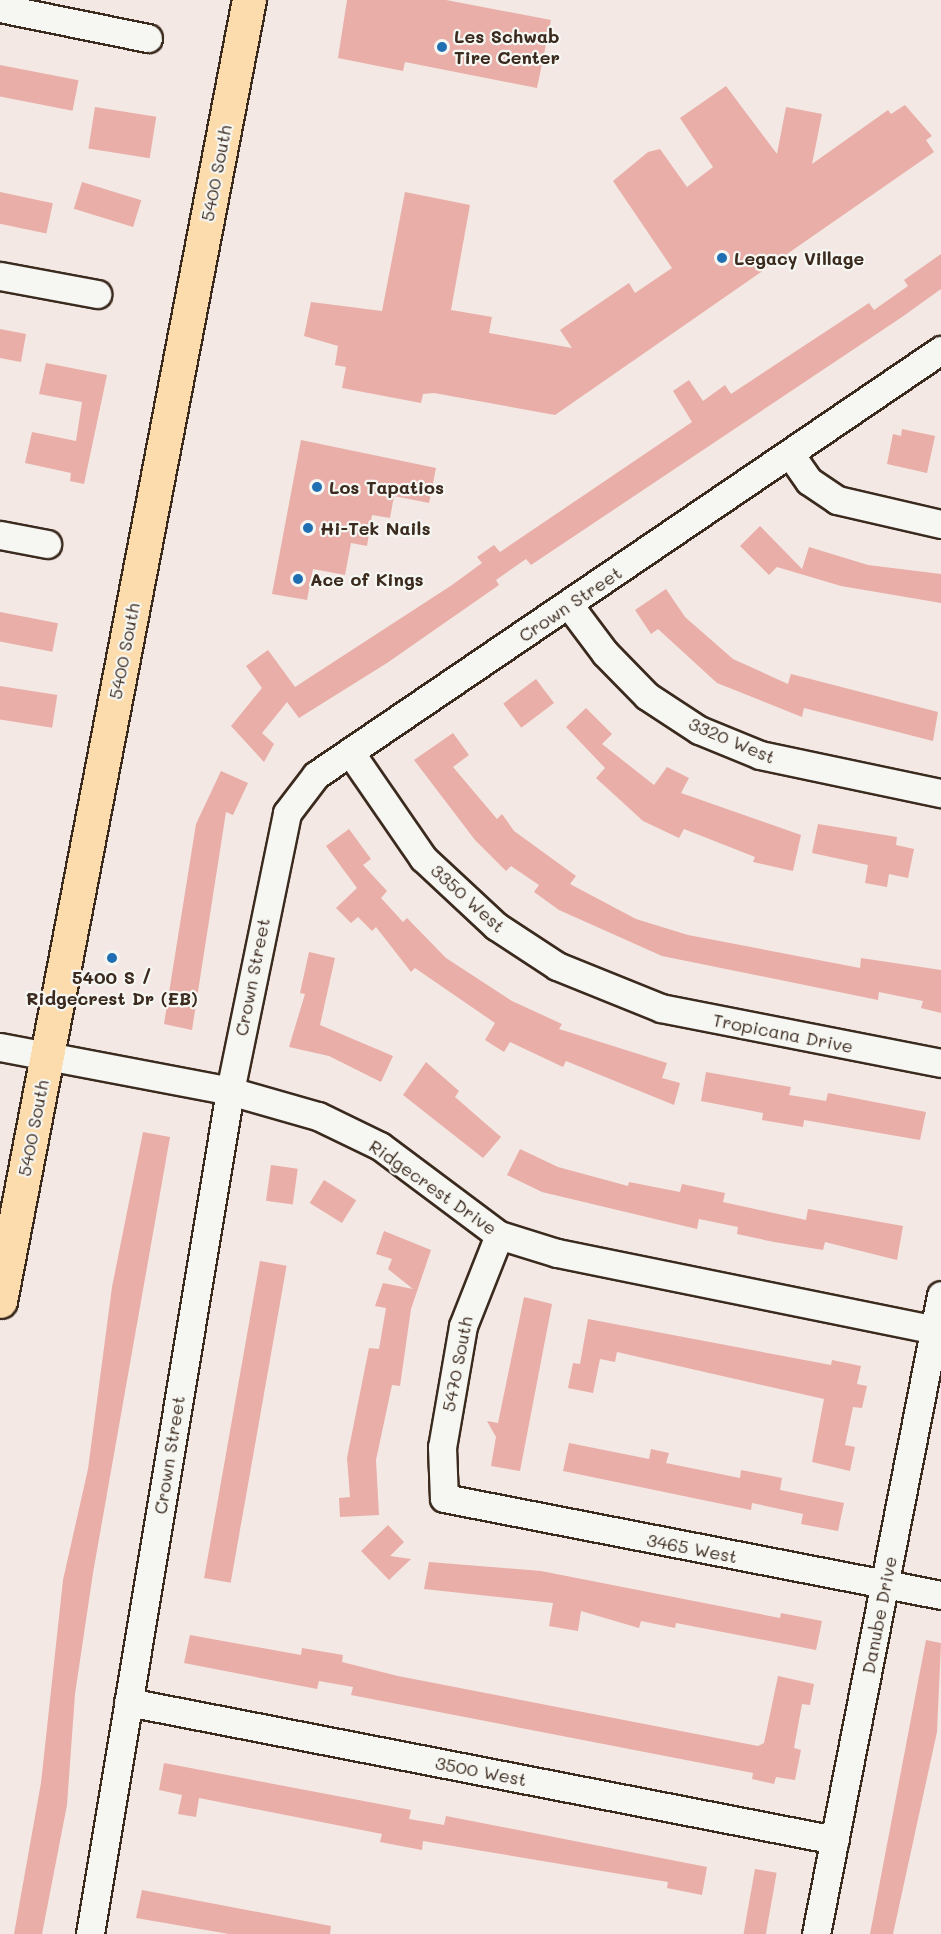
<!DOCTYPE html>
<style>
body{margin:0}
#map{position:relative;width:941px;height:1934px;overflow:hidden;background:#f3e8e3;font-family:Mali,sans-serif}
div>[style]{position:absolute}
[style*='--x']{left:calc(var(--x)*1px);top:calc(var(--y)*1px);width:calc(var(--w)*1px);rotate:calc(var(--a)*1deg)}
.building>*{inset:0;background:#e9aea8;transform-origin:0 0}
.roads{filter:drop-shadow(2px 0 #3b2a1e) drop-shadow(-2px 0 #3b2a1e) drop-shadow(0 2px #3b2a1e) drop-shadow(0 -2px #3b2a1e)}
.street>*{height:27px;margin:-13.5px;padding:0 13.5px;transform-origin:13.5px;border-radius:13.5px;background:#f6f6f2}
.primary>*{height:33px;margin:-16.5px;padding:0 16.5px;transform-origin:16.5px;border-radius:16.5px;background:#fcdcac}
.dots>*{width:16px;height:16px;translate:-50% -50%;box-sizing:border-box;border:3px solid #f6f6f2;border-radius:50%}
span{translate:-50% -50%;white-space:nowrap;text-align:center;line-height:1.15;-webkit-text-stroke:4.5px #f6f6f2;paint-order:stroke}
.poi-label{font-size:18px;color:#3b2a1e;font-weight:700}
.left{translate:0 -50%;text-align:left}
.street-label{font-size:18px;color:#3b2a1e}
</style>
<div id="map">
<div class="building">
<div style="clip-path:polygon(347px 0,446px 0,551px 20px,537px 88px,405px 62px,403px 71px,338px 58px)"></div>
<div style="left:0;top:65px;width:80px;height:31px;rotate:11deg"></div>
<div style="clip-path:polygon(726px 86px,777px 154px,786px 107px,822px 114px,812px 164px,888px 110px,891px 114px,905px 105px,932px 136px,926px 140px,934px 152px,555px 415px,434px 393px,423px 394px,421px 403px,342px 388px,346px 367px,335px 365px,338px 346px,304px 336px,311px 302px,382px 311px,405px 192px,470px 205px,451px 310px,492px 317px,489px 333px,572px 348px,560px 330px,629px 283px,635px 293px,672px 268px,613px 181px,648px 152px,660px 149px,687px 187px,713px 167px,680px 118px)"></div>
<div style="left:95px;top:107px;width:62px;height:42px;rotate:9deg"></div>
<div style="left:82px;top:182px;width:62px;height:28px;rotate:17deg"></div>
<div style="left:0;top:192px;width:54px;height:31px;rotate:12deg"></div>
<div style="clip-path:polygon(941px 254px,941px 289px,902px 317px,531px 565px,526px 559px,496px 580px,499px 585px,387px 663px,299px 718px,287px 702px,262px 733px,274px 744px,264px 762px,231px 726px,262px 688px,246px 666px,268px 650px,295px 687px,452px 585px,482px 563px,477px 557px,494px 545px,500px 552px,692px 422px,673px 391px,689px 380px,703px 401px,725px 385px,731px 394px,869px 303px,874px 310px,908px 286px,904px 280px)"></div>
<div style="clip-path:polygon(0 329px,26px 334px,21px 362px,0 358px)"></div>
<div style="clip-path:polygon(46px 363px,107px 375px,84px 484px,70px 481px,71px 473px,25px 463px,32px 432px,76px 441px,82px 402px,39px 394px)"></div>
<div style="clip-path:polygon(902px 429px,935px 436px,927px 473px,887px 464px,893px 434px,901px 436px)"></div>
<div style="clip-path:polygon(301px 440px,436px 468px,429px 503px,394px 496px,390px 518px,372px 515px,367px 546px,351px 543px,345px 575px,313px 569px,307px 600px,272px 594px)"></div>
<div style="clip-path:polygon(760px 526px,802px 569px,809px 547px,868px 565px,941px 574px,941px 603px,841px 586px,777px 567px,769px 575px,740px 546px)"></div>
<div style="clip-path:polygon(666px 589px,685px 617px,733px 659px,788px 684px,791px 674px,938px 712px,933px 741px,804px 708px,802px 717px,717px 683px,658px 629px,651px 634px,635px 610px)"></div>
<div style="left:0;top:612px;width:59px;height:29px;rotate:11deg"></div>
<div style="left:536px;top:679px;width:30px;height:41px;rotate:53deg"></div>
<div style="left:0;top:686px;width:58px;height:33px;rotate:9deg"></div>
<div style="clip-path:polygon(586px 708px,612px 734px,602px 744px,654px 785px,667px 767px,689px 778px,681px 793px,801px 835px,793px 871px,753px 862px,755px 857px,684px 829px,679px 838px,643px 821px,596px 778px,605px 768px,566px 727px)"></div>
<div style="clip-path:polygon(453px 733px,469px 755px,453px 767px,497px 819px,502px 814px,514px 831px,576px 876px,570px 884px,636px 919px,688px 935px,860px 968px,861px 958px,941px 970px,941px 1013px,921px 1008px,923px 1001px,879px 992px,878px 1000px,662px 956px,559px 910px,534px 892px,539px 885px,511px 866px,506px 871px,475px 840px,414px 760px)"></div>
<div style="clip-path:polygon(221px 771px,248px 783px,233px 815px,226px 812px,192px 1030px,164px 1024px,196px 824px)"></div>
<div style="clip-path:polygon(818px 824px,897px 837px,896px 845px,914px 849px,908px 878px,889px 874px,887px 887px,865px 883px,868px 865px,812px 853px)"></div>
<div style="clip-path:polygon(349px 829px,371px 859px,363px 865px,387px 891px,381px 898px,403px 922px,407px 918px,446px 958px,512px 1001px,562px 1024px,559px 1029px,667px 1063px,662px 1078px,680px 1083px,674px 1105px,566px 1061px,563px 1067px,510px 1042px,504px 1052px,485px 1040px,495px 1023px,415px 968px,411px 972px,376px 927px,372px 931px,358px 917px,351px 923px,336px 908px,357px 888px,326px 846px)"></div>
<div style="clip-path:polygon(309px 952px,335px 958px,320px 1025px,393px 1056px,381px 1082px,329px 1056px,289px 1047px,305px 994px,300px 993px)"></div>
<div style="clip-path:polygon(426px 1062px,459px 1091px,455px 1097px,501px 1137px,483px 1158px,403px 1095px)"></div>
<div style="clip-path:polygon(706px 1072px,791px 1087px,789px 1095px,826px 1101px,828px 1093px,926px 1112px,920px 1140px,804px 1120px,803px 1127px,762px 1120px,763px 1113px,701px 1101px)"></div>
<div style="clip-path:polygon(143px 1132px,170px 1137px,93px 1573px,75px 1694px,67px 1805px,42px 1934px,14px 1934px,41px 1783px,63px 1580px,88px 1469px,112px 1287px)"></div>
<div style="clip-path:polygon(520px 1149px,558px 1167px,628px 1186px,629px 1182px,680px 1192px,682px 1184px,725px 1193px,723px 1202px,806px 1220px,808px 1209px,903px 1226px,897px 1260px,825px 1242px,823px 1250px,774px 1242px,737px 1234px,738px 1227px,699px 1219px,697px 1229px,542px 1192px,507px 1175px)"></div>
<div style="left:271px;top:1165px;width:27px;height:36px;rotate:8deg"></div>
<div style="left:324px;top:1180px;width:38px;height:27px;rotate:32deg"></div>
<div style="clip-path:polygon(384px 1231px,431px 1250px,411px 1309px,400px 1386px,392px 1385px,376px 1460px,379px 1515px,340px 1517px,339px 1498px,350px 1497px,347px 1458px,369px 1348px,379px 1349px,386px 1308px,375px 1306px,383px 1283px,413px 1289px,388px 1269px,392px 1259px,376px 1254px)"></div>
<div style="left:260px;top:1261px;width:27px;height:322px;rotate:10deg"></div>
<div style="clip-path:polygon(524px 1297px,552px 1304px,520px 1471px,491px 1466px,496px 1437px,487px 1421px,498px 1423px)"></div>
<div style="clip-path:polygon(588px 1319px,831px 1365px,832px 1360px,861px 1366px,857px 1384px,867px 1386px,862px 1408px,853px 1407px,845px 1445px,855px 1447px,850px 1471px,812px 1462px,824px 1399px,617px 1352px,615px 1362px,600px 1359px,593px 1393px,568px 1388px,573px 1363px,580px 1364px)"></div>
<div style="clip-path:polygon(569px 1443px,649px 1459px,651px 1449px,669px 1453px,666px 1463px,740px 1478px,741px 1470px,782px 1478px,780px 1490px,844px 1503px,838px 1531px,801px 1524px,803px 1514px,752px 1503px,751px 1510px,563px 1471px)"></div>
<div style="clip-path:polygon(388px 1525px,404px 1542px,390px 1556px,411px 1559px,389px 1580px,361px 1551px)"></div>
<div style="clip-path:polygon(429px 1562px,541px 1571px,780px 1618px,781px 1613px,822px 1621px,816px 1650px,676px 1623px,675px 1628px,641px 1621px,639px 1628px,581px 1611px,578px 1631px,549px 1626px,553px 1603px,424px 1589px)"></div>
<div style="clip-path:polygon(190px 1635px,301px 1655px,302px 1648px,343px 1655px,342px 1662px,398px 1676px,758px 1746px,764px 1743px,778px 1676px,814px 1684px,810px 1705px,802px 1704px,794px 1748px,801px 1750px,795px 1780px,776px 1777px,774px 1784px,752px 1779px,753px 1773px,351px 1695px,353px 1687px,319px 1681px,317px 1689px,184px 1663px)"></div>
<div style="clip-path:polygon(926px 1640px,941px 1643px,937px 1732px,893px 1934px,870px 1934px)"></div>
<div style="clip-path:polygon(164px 1763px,411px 1810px,409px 1819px,444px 1825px,446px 1816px,707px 1867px,702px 1895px,667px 1888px,668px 1882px,423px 1841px,422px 1850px,380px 1842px,382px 1834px,199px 1798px,196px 1817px,178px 1814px,182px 1795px,159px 1790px)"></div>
<div style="left:755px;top:1869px;width:22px;height:66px;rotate:10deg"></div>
<div style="clip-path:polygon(142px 1890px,331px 1926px,330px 1934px,229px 1934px,136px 1918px)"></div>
</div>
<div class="roads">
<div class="street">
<div style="--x:0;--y:8;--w:151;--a:11.5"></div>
<div style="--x:0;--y:276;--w:99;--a:10.5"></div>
<div style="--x:790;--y:454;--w:33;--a:55"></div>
<div style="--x:809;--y:481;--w:34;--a:34"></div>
<div style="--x:837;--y:500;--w:107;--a:13"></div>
<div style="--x:0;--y:535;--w:48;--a:10.8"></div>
<div style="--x:569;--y:605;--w:60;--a:53.1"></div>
<div style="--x:605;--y:653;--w:60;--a:45.7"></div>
<div style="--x:647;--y:696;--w:62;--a:33.2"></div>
<div style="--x:699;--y:730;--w:66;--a:22.3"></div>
<div style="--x:760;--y:755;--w:185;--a:11.9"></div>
<div style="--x:350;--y:752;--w:129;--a:55.4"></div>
<div style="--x:423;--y:858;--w:100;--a:43"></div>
<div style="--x:496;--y:926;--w:73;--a:33.3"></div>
<div style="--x:557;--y:966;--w:112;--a:22"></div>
<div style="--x:661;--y:1008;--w:285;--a:11.1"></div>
<div style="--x:0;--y:1047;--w:234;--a:10.8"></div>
<div style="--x:230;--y:1091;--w:91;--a:15.9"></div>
<div style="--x:318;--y:1116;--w:69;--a:25.8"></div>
<div style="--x:380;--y:1146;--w:149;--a:36.8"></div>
<div style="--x:499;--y:1235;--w:61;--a:17.2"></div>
<div style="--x:557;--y:1253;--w:392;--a:11.5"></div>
<div style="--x:499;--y:1235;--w:98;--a:111.6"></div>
<div style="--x:463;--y:1326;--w:123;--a:99.8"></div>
<div style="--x:442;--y:1447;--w:51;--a:87.8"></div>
<div style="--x:444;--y:1498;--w:506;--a:11.04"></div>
<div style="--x:128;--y:1702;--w:720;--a:11.04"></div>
<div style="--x:90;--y:1934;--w:855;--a:-80.57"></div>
<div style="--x:230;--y:1091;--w:284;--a:-78.4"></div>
<div style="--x:287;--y:813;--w:48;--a:-52.7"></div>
<div style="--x:316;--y:775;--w:756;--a:-34.22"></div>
<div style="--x:816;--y:1934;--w:651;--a:-78.93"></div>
</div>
<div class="primary">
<div style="--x:0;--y:1301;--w:1325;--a:-79.17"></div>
</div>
</div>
<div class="dots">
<div style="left:442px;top:47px;background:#1f6fb2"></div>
<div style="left:722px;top:258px;background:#1f6fb2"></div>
<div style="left:317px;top:487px;background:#1f6fb2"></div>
<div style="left:308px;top:528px;background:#1f6fb2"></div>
<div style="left:298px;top:579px;background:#1f6fb2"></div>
<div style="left:112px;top:958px;background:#1f6fb2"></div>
</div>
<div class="poi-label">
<span class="left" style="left:454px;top:47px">Les Schwab<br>Tire Center</span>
<span class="left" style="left:734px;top:258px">Legacy Village</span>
<span class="left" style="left:329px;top:487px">Los Tapatios</span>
<span class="left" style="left:320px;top:528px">Hi-Tek Nails</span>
<span class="left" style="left:310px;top:579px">Ace of Kings</span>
<span style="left:112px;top:988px">5400 S /<br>Ridgecrest Dr (EB)</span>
</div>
<div class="street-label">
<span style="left:216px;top:173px;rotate:-79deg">5400 South</span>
<span style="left:570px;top:604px;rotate:-34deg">Crown Street</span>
<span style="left:124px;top:651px;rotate:-79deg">5400 South</span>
<span style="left:732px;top:740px;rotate:23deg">3320 West</span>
<span style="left:468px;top:898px;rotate:42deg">3350 West</span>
<span style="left:252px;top:977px;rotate:-79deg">Crown Street</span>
<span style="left:783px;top:1033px;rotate:11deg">Tropicana Drive</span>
<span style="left:33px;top:1128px;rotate:-79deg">5400 South</span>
<span style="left:433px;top:1187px;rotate:35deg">Ridgecrest Drive</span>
<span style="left:457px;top:1364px;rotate:-79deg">5470 South</span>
<span style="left:169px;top:1455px;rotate:-81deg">Crown Street</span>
<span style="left:692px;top:1548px;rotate:11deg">3465 West</span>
<span style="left:879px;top:1615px;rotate:-79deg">Danube Drive</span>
<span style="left:481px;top:1771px;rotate:11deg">3500 West</span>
</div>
</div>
